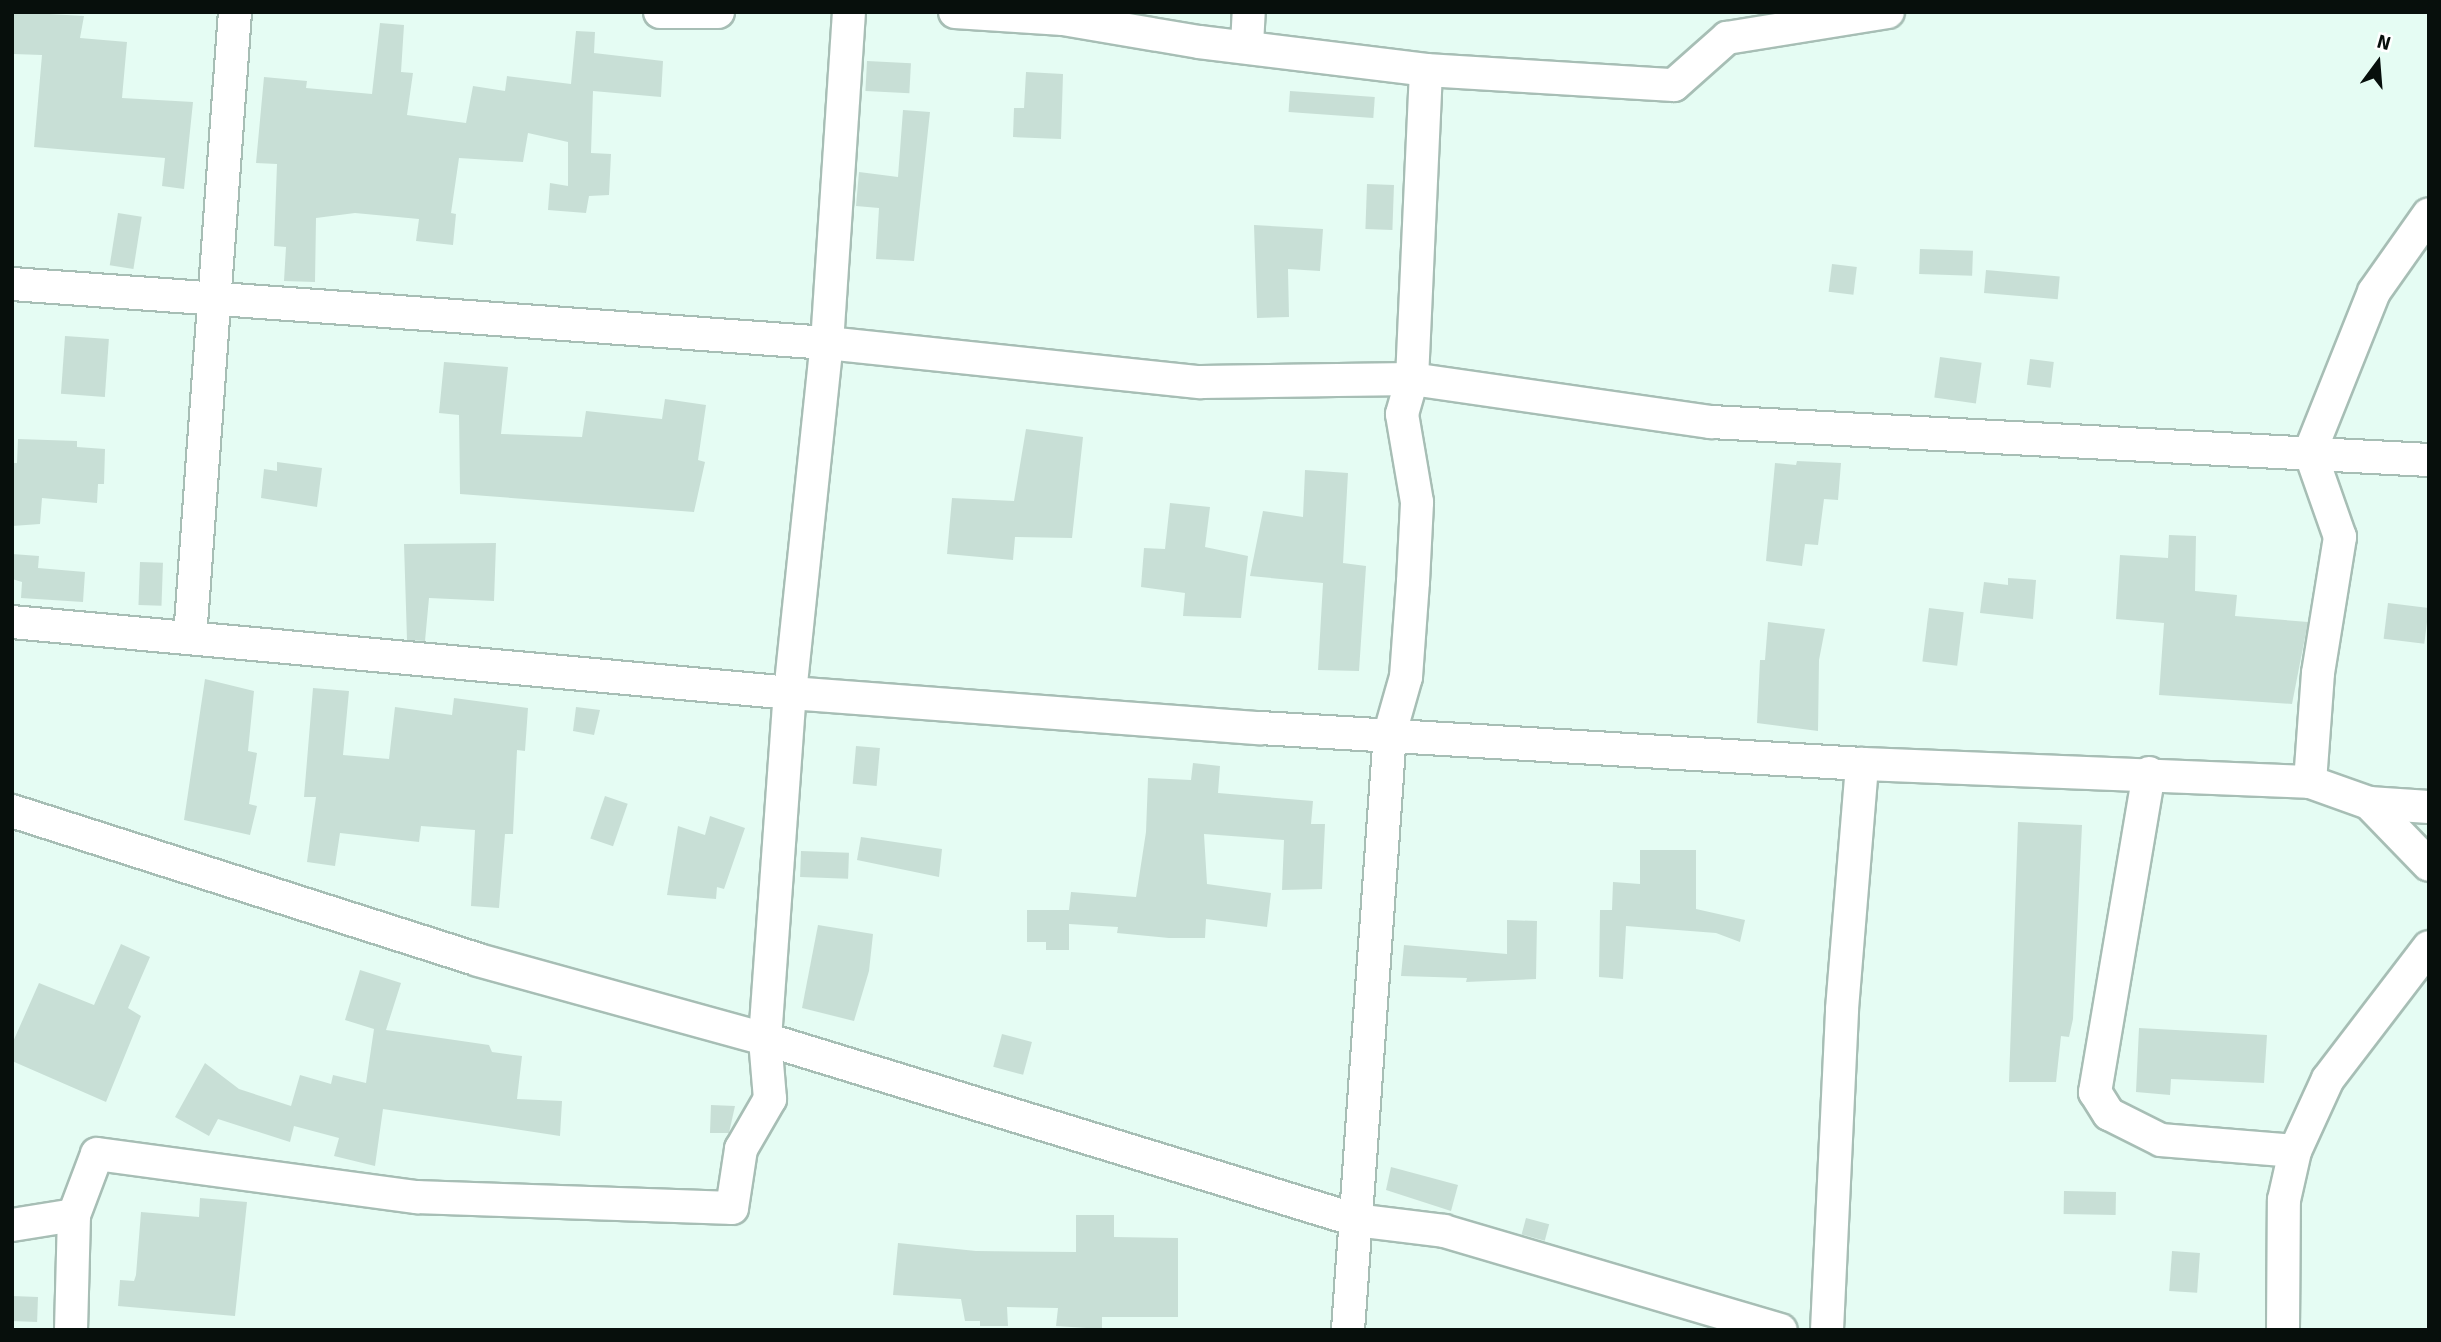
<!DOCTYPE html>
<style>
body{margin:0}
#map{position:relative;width:2441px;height:1342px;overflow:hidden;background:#e5fcf3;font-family:Signika,sans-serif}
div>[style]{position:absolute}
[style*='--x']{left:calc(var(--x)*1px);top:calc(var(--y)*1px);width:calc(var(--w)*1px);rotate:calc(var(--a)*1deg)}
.building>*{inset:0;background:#c8dfd6;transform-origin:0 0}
.roads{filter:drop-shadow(2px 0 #a7beb5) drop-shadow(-2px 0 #a7beb5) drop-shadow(0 2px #a7beb5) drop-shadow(0 -2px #a7beb5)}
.minor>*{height:32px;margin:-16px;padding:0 16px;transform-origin:16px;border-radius:16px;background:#fff}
span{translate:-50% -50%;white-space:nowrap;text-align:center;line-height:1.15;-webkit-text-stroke:7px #fff;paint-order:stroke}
.frame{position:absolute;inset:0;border:14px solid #070f0c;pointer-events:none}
.north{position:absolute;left:2343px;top:28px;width:70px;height:70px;-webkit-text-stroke:5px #fff;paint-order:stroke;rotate:16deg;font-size:19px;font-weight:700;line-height:28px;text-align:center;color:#070f0c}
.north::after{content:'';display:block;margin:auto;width:24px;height:32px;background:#070f0c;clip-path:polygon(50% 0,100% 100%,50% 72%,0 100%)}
</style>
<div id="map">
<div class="building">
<div style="clip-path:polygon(14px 12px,84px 16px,80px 38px,127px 42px,122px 98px,193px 102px,184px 189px,162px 186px,165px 158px,34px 147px,42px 55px,13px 54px)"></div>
<div style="clip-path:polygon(380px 23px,404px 25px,401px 72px,413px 73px,407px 115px,466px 123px,473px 86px,505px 91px,507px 76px,571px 84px,576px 31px,595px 32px,594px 53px,663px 61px,661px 97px,593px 91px,591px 153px,611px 154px,609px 195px,589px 196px,586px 213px,548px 210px,550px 183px,568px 186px,568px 142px,528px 133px,523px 162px,459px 158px,451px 213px,456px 214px,453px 245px,416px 241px,419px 219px,355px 213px,316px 218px,315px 282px,284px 281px,286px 247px,274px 246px,277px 164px,256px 163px,264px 77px,307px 81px,306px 88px,372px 94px)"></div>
<div style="left:867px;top:61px;width:44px;height:30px;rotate:3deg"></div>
<div style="clip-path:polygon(1026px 72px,1063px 74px,1061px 139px,1013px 137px,1014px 108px,1024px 108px)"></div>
<div style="left:1290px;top:91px;width:85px;height:21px;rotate:4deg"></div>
<div style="clip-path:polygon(903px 110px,930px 112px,914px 261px,876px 259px,879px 208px,856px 206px,859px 172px,898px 177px)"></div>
<div style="left:1367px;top:184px;width:27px;height:45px;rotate:2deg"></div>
<div style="left:118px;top:213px;width:24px;height:53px;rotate:9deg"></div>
<div style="clip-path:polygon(1254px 225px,1323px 229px,1320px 271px,1288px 269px,1289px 317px,1257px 318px)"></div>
<div style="left:1920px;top:249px;width:53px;height:25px;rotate:2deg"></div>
<div style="left:1832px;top:264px;width:25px;height:28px;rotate:7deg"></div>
<div style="left:1986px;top:270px;width:74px;height:23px;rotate:5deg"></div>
<div style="left:65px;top:336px;width:44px;height:58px;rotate:4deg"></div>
<div style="left:1940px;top:357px;width:42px;height:41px;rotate:8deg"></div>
<div style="left:2030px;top:359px;width:24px;height:26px;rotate:7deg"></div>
<div style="clip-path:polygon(444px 362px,508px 367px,501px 434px,582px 437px,586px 411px,662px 419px,665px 399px,706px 405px,698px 460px,705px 462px,694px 512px,460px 494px,459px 415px,439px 413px)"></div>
<div style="clip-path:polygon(1026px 429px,1083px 437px,1072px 538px,1015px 537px,1013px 560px,947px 554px,952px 498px,1014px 501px)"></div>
<div style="clip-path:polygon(18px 439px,77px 441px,77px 447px,105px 449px,104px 484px,98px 484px,97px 503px,42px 498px,40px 524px,12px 526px,12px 463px,17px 463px)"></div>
<div style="clip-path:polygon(1797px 461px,1841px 463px,1838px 500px,1824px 499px,1818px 545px,1805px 544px,1802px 566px,1766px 561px,1775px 463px,1796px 465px)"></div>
<div style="clip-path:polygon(277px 462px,322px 468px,317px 507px,261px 498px,264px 469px,277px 471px)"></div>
<div style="clip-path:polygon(1305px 470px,1348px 473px,1343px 563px,1366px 566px,1359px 671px,1318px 670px,1323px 583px,1250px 576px,1263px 511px,1303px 517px)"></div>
<div style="clip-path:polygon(1170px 503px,1210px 507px,1205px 547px,1248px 556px,1241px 618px,1183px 616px,1185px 593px,1141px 587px,1144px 548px,1165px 549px)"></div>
<div style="clip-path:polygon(2169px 535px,2196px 536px,2195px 591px,2237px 595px,2235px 616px,2308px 622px,2292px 704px,2159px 695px,2164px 623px,2116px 619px,2120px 555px,2168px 558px)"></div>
<div style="clip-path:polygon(496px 543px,494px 601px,429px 598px,425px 641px,407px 640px,404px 544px)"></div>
<div style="clip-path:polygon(12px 554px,39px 556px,38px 568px,85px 572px,83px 602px,21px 598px,22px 582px,12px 579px)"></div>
<div style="left:140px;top:562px;width:23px;height:43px;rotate:2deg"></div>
<div style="clip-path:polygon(2008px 578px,2036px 580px,2033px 619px,1980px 613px,1984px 582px,2008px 585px)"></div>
<div style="left:2388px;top:603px;width:41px;height:36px;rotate:7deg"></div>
<div style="left:1929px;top:608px;width:35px;height:54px;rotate:7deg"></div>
<div style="clip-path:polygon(1768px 622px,1825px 629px,1819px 660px,1818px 731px,1757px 723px,1760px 660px,1765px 660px)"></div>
<div style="clip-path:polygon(205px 679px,254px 691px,248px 751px,257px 753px,249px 804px,257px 806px,250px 835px,184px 820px)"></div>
<div style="clip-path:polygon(313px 688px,349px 691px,343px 755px,389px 759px,395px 707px,452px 715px,454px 698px,528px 708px,525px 751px,517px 750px,513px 834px,505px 834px,499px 908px,471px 906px,475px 830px,421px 826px,419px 842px,340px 833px,335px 866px,307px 862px,316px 797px,304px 797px)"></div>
<div style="clip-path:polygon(576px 707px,600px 710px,594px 735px,573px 731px)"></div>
<div style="left:856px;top:746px;width:24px;height:38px;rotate:5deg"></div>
<div style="clip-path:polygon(1193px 763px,1220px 766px,1218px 793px,1313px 801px,1311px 824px,1325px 824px,1322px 889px,1282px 890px,1284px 840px,1204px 834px,1207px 884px,1271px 893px,1267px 927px,1206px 919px,1205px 938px,1169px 938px,1117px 933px,1118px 927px,1069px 924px,1069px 950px,1046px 950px,1046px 942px,1027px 942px,1027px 910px,1069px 910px,1071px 892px,1136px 897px,1146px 832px,1148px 778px,1191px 780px)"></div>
<div style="left:605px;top:796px;width:24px;height:45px;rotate:19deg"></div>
<div style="clip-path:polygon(710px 816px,745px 828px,724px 889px,717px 887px,716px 899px,667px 895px,678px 826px,705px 835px)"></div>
<div style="clip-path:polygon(2018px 822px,2082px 825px,2073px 1019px,2069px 1037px,2061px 1036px,2056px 1082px,2009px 1082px)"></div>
<div style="clip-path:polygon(861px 837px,942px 849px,939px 877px,857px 860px)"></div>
<div style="clip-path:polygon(1640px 850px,1696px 850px,1696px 909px,1745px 920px,1740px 942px,1716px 933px,1626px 926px,1623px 979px,1599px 977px,1600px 910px,1612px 910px,1613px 882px,1640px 884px)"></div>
<div style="left:801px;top:851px;width:48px;height:26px;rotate:2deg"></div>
<div style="clip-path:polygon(1507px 920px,1537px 921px,1536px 979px,1466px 982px,1467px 978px,1401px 976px,1404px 945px,1507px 954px)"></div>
<div style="clip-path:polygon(818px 925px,873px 934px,869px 971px,854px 1021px,802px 1008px)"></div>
<div style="clip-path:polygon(121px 944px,150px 957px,128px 1008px,141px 1016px,106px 1102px,12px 1061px,12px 1044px,39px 983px,94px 1005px)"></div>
<div style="clip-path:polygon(360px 970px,401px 983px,386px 1030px,489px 1045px,492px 1052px,522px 1056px,517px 1099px,562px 1101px,560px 1136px,383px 1109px,375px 1166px,334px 1156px,339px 1138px,294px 1126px,290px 1142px,218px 1119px,209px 1136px,175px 1117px,205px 1063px,239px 1089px,291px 1106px,300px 1075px,331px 1084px,333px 1075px,366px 1083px,374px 1029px,345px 1020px)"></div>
<div style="clip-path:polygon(2139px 1028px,2267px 1035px,2264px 1083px,2171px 1079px,2170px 1095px,2136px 1092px)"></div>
<div style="left:1002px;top:1034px;width:31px;height:34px;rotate:15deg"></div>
<div style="clip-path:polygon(711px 1105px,735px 1106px,729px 1133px,710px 1133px)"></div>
<div style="clip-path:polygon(1391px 1167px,1458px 1185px,1451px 1211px,1386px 1190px)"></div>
<div style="left:2064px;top:1191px;width:52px;height:23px;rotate:1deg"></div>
<div style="clip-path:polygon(200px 1198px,247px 1202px,235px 1316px,118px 1306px,120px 1280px,134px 1281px,136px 1275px,141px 1212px,199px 1217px)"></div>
<div style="clip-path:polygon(1076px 1215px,1114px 1215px,1114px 1237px,1178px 1238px,1178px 1317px,1102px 1317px,1102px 1329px,1056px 1326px,1058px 1308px,1007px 1307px,1008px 1326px,980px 1326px,980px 1321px,965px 1321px,961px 1299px,893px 1295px,898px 1243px,976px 1251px,1076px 1252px)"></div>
<div style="left:1526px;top:1218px;width:24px;height:17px;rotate:15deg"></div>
<div style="left:2172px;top:1251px;width:28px;height:40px;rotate:4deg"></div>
<div style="left:12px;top:1296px;width:26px;height:25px;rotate:2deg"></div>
</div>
<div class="roads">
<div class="minor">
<div style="--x:660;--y:12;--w:58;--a:0"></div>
<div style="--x:955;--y:12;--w:108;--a:3.7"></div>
<div style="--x:1063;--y:19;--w:138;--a:9.6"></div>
<div style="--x:1199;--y:42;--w:229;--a:7"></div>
<div style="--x:1426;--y:70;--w:248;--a:3.5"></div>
<div style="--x:1674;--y:85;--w:71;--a:-41.6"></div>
<div style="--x:1727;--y:38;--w:163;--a:-9.2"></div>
<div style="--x:1247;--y:45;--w:33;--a:-87"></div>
<div style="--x:12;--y:284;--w:817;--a:4.14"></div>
<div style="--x:827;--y:343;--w:376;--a:6"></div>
<div style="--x:1201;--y:382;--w:211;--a:-0.8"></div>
<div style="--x:1412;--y:379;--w:302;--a:8.2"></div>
<div style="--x:1711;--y:422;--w:719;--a:3.03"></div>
<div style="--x:12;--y:622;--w:781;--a:5.21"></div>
<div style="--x:790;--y:693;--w:471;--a:4.3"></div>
<div style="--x:1260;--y:728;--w:603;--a:3.42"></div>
<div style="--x:1862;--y:764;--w:448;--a:2.3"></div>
<div style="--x:2310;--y:782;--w:63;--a:19.6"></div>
<div style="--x:2369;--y:803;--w:60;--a:3.8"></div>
<div style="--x:190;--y:638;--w:628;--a:-85.89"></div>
<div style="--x:2149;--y:773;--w:324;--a:99.6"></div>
<div style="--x:2095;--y:1092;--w:26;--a:58"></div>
<div style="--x:2109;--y:1114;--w:58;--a:26.6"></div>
<div style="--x:2161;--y:1140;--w:134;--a:4.7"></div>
<div style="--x:2310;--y:782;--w:109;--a:-85.8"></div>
<div style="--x:2318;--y:673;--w:138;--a:-80.8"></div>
<div style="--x:2340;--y:537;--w:90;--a:-109.4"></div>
<div style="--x:2310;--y:452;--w:172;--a:-68.2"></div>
<div style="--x:2374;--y:292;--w:95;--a:-54.8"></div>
<div style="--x:2369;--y:803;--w:86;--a:45.9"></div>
<div style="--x:12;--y:811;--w:489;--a:17.7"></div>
<div style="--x:478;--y:960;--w:298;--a:15.4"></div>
<div style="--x:765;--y:1039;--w:618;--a:17.03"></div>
<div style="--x:1356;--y:1220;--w:89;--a:7.1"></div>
<div style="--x:1444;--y:1231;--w:351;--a:16.4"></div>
<div style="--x:12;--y:1225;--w:63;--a:-9.2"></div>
<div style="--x:71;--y:1330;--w:115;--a:-88.5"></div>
<div style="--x:74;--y:1215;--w:65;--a:-69.3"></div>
<div style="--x:97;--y:1154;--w:323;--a:7.7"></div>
<div style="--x:417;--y:1197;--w:315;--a:2"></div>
<div style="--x:732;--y:1208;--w:60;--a:-81.3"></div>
<div style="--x:741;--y:1149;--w:58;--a:-59.9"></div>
<div style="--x:770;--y:1099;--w:60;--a:-94.8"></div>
<div style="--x:765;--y:1039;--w:347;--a:-85.9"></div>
<div style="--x:790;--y:693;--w:352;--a:-84"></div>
<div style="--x:827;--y:343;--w:332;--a:-86.2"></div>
<div style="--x:1348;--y:1330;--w:598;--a:-85.98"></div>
<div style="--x:1390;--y:733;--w:58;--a:-74.1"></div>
<div style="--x:1406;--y:677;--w:95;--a:-85.8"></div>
<div style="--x:1413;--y:582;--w:80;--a:-87.1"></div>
<div style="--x:1417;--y:502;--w:89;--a:-99.7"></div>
<div style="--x:1402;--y:414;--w:36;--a:-74"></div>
<div style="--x:1412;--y:379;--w:309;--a:-87.4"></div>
<div style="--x:1827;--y:1330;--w:321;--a:-87.3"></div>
<div style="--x:1842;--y:1009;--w:246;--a:-85.3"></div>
<div style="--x:2283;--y:1330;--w:130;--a:-89.6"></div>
<div style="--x:2284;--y:1200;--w:50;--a:-77.3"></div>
<div style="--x:2295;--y:1151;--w:79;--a:-65.4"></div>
<div style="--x:2328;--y:1079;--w:166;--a:-52.6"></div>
</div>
</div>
<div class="frame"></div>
<div class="north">N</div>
</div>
